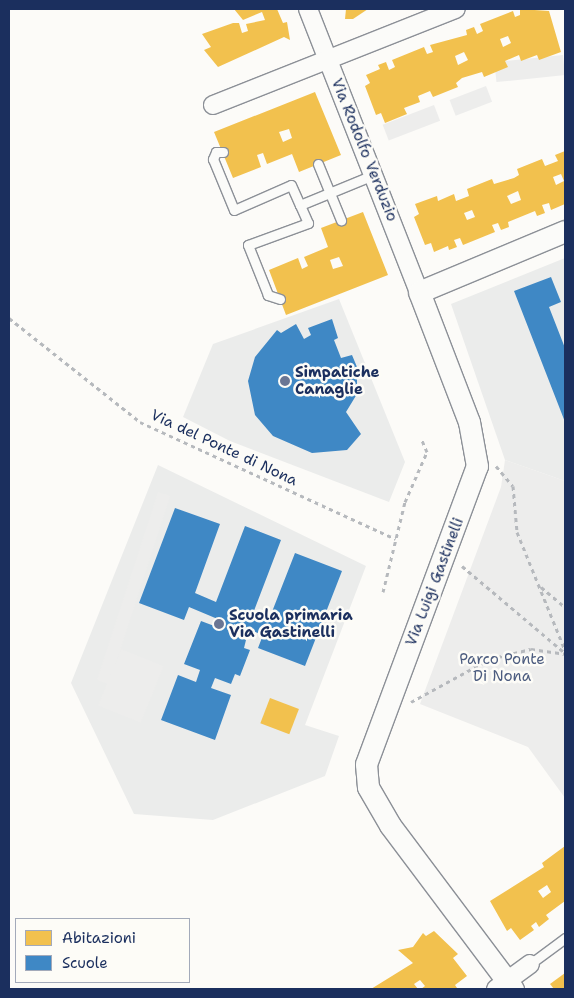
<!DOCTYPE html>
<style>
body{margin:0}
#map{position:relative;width:574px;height:998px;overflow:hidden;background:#fcfbf8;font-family:"Shantell Sans",sans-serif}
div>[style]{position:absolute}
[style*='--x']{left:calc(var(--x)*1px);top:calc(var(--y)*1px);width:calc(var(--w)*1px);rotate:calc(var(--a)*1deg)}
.built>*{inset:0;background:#ebeceb}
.green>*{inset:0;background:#ededec;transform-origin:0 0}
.homes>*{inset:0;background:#f2c14e;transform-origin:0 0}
.schools>*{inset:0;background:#3f88c5}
.path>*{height:3px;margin-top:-1.5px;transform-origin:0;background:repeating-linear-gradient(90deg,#b6b9bd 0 4px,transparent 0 8px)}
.roads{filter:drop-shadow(1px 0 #8c9097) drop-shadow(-1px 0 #8c9097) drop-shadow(0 1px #8c9097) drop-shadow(0 -1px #8c9097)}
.service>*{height:9px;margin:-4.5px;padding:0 4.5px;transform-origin:4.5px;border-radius:4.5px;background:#fbfbf9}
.minor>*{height:18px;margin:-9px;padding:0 9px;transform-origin:9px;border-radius:9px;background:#fbfbf9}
.tertiary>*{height:21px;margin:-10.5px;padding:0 10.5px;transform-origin:10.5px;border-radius:10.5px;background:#fbfbf9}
.dots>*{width:14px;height:14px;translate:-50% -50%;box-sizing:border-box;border:2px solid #fdfcf7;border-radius:50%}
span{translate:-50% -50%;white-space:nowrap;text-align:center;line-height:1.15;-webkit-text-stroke:5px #fdfcf7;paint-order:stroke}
.street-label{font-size:15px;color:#1b2f5e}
.poi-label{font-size:15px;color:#1b2f5e;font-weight:700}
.left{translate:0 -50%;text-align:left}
.park-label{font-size:15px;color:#4c5c7f}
.frame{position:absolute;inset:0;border:10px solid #1b2f5e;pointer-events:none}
.legend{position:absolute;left:15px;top:918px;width:175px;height:65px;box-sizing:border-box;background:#fdfcf7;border:1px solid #a3aaba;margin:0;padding:6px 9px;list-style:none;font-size:15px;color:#1b2f5e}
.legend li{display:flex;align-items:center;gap:10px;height:25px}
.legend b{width:25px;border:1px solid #a3aaba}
</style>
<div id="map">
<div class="built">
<div style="clip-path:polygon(565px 258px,565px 481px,505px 460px,451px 304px)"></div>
<div style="clip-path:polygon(339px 299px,405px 462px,389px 502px,230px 441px,183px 417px,213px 344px)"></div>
<div style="clip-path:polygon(158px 465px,366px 566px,305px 725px,339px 736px,325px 776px,213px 820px,134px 814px,71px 683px)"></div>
</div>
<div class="green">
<div style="left:563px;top:55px;width:20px;height:69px;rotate:84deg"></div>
<div style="left:486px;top:86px;width:17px;height:39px;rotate:69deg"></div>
<div style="left:434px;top:105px;width:17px;height:55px;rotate:69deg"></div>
<div style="clip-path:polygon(505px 460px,565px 481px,565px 798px,528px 747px,420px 704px,501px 487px)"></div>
<div style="left:158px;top:492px;width:13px;height:198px;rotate:18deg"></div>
<div style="left:121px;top:649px;width:46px;height:61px;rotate:22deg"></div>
</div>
<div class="homes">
<div style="clip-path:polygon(234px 9px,277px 9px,283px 23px,287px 22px,290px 40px,284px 37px,218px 67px,204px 50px,211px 47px,202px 34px,233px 23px,239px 23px,242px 33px,248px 31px,246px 24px,265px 20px,262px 12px,243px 20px)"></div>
<div style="clip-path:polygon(346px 9px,368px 9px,353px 19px,345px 19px)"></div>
<div style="clip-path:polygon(evenodd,520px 9px,549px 11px,561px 52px,539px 60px,537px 55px,521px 61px,519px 55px,505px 61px,508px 67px,484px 77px,482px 72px,462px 78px,456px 83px,458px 87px,433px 97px,430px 91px,418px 96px,420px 102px,404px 108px,407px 114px,385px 123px,381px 113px,376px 115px,365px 86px,370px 83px,366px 75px,380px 69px,378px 65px,386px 62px,389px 70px,395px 67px,392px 60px,424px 47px,427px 54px,433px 52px,430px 45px,467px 35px,466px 30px,474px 27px,477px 34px,483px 31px,480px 24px,513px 11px,515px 17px,520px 15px,520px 9px,508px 36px,511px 43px,503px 47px,500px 39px,508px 36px,520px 9px,464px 52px,468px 60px,458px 65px,455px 56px,464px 52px)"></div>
<div style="clip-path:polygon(evenodd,315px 92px,341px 155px,299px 172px,292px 154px,267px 164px,263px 153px,257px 155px,261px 167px,233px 178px,214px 132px,315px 92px,289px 129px,292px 138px,283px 142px,279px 132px,289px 129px)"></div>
<div style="clip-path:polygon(evenodd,565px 151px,565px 204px,551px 210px,549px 203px,542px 205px,545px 213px,537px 216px,535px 211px,508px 222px,509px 227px,501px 230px,498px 223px,492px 225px,495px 232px,463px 245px,460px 238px,454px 240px,457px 247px,449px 250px,448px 246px,434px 252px,431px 243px,425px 245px,414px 217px,419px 214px,415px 204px,437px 196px,438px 201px,454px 194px,456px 201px,469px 196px,467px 189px,492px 179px,494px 184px,514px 178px,519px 175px,517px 169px,542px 159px,545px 166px,558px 161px,555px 155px,565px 151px,561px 174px,564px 181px,556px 185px,553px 177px,561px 174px,565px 151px,518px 191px,521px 200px,511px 204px,507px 196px,518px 191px,565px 151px,472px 210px,475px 217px,467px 220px,464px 213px,472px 210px)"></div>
<div style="clip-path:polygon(evenodd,363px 212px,388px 275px,286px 315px,269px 270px,298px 258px,302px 269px,308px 266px,304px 257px,328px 247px,321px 228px,363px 212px,339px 257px,343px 266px,333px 269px,330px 260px,339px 257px)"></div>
<div style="left:270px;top:698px;width:31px;height:27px;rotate:21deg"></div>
<div style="clip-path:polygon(evenodd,565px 846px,565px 901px,546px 915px,549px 919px,539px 927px,536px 922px,531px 926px,534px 930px,520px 940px,511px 928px,507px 931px,490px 901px,544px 867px,542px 863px,565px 846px,547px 885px,551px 892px,543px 898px,538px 891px,547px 885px)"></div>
<div style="clip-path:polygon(434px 931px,458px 954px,453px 958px,467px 976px,455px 985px,457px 988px,421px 989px,425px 986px,420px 980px,414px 984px,418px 989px,371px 989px,413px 963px,398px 950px,413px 947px,423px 933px,426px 936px)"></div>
<div style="clip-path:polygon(565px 973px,565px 989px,554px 989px,550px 984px)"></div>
</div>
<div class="schools">
<div style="clip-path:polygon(551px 277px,561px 302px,549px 307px,565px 348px,565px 422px,514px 291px)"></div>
<div style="clip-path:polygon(332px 319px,338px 338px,334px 340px,341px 358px,352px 355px,357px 367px,357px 394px,346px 412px,361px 434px,347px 450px,312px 453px,273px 436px,255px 415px,248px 381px,255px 357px,277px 330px,281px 333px,296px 324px,304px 339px,311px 335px,308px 328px)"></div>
<div style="clip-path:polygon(175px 508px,220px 524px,195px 593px,216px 602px,245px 526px,281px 540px,252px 616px,268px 622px,295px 553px,342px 571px,305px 666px,258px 648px,263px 635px,234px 624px,230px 634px,246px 640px,244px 648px,250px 650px,240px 676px,235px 674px,231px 684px,215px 678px,211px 688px,231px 695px,215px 740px,161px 720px,178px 675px,196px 682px,200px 670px,184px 664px,201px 621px,217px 627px,220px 620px,189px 607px,184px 620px,139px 603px)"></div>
</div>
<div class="path">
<div style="--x:9;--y:318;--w:167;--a:38.4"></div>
<div style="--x:140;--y:422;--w:281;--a:24.6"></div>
<div style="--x:496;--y:466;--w:26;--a:50"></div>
<div style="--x:513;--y:486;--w:46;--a:85"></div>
<div style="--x:517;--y:532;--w:127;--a:67.9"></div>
<div style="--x:462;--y:566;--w:135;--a:40.2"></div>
<div style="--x:541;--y:587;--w:31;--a:40"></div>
<div style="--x:383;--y:592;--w:93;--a:-76.3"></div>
<div style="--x:405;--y:502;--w:55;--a:-66.3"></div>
<div style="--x:427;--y:452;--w:13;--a:-113"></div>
<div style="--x:411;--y:702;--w:90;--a:-28.6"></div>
<div style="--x:490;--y:659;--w:42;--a:-13.7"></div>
<div style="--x:531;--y:649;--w:34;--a:8"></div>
</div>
<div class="roads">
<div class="service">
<div style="--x:223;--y:152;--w:7;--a:180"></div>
<div style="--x:216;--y:152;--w:8;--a:113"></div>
<div style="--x:213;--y:159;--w:55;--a:67.6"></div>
<div style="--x:234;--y:210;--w:62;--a:-23.7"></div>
<div style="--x:291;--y:185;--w:22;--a:66"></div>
<div style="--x:318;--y:164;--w:61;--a:67.7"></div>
<div style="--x:280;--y:299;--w:13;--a:-162"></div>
<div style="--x:268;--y:295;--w:54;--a:-111.8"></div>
<div style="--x:248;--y:245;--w:64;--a:-20.1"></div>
<div style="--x:308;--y:223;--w:20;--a:-114"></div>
<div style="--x:300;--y:205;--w:79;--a:-22.3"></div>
<div style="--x:530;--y:964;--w:44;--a:-36.6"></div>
</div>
<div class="minor">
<div style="--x:308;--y:9;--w:304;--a:68.6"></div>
<div style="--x:213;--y:105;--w:261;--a:-21.6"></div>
<div style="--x:496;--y:989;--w:42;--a:-36.3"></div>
</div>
<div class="tertiary">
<div style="--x:513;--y:989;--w:205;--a:-126.9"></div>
<div style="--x:390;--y:825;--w:44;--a:-120.1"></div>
<div style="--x:368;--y:787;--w:23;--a:-95"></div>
<div style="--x:366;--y:764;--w:318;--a:-69.6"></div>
<div style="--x:477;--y:466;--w:45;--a:-100.3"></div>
<div style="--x:469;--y:422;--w:139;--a:-111"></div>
<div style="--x:419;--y:292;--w:158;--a:-22.7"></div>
</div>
</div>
<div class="dots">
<div style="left:285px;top:381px;background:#6a7694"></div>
<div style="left:219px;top:624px;background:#6a7694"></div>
</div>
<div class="street-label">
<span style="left:364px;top:150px;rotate:68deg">Via Rodolfo Verduzio</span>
<span style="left:224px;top:448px;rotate:25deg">Via del Ponte di Nona</span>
<span style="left:435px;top:582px;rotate:-69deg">Via Luigi Gastinelli</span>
</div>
<div class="poi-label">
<span class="left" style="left:295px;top:381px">Simpatiche<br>Canaglie</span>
<span class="left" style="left:229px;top:624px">Scuola primaria<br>Via Gastinelli</span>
</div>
<div class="park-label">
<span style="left:502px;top:668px">Parco Ponte<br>Di Nona</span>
</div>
<div class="frame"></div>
<ul class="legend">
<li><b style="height:14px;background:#f2c14e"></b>Abitazioni</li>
<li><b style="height:14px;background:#3f88c5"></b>Scuole</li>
</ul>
</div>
